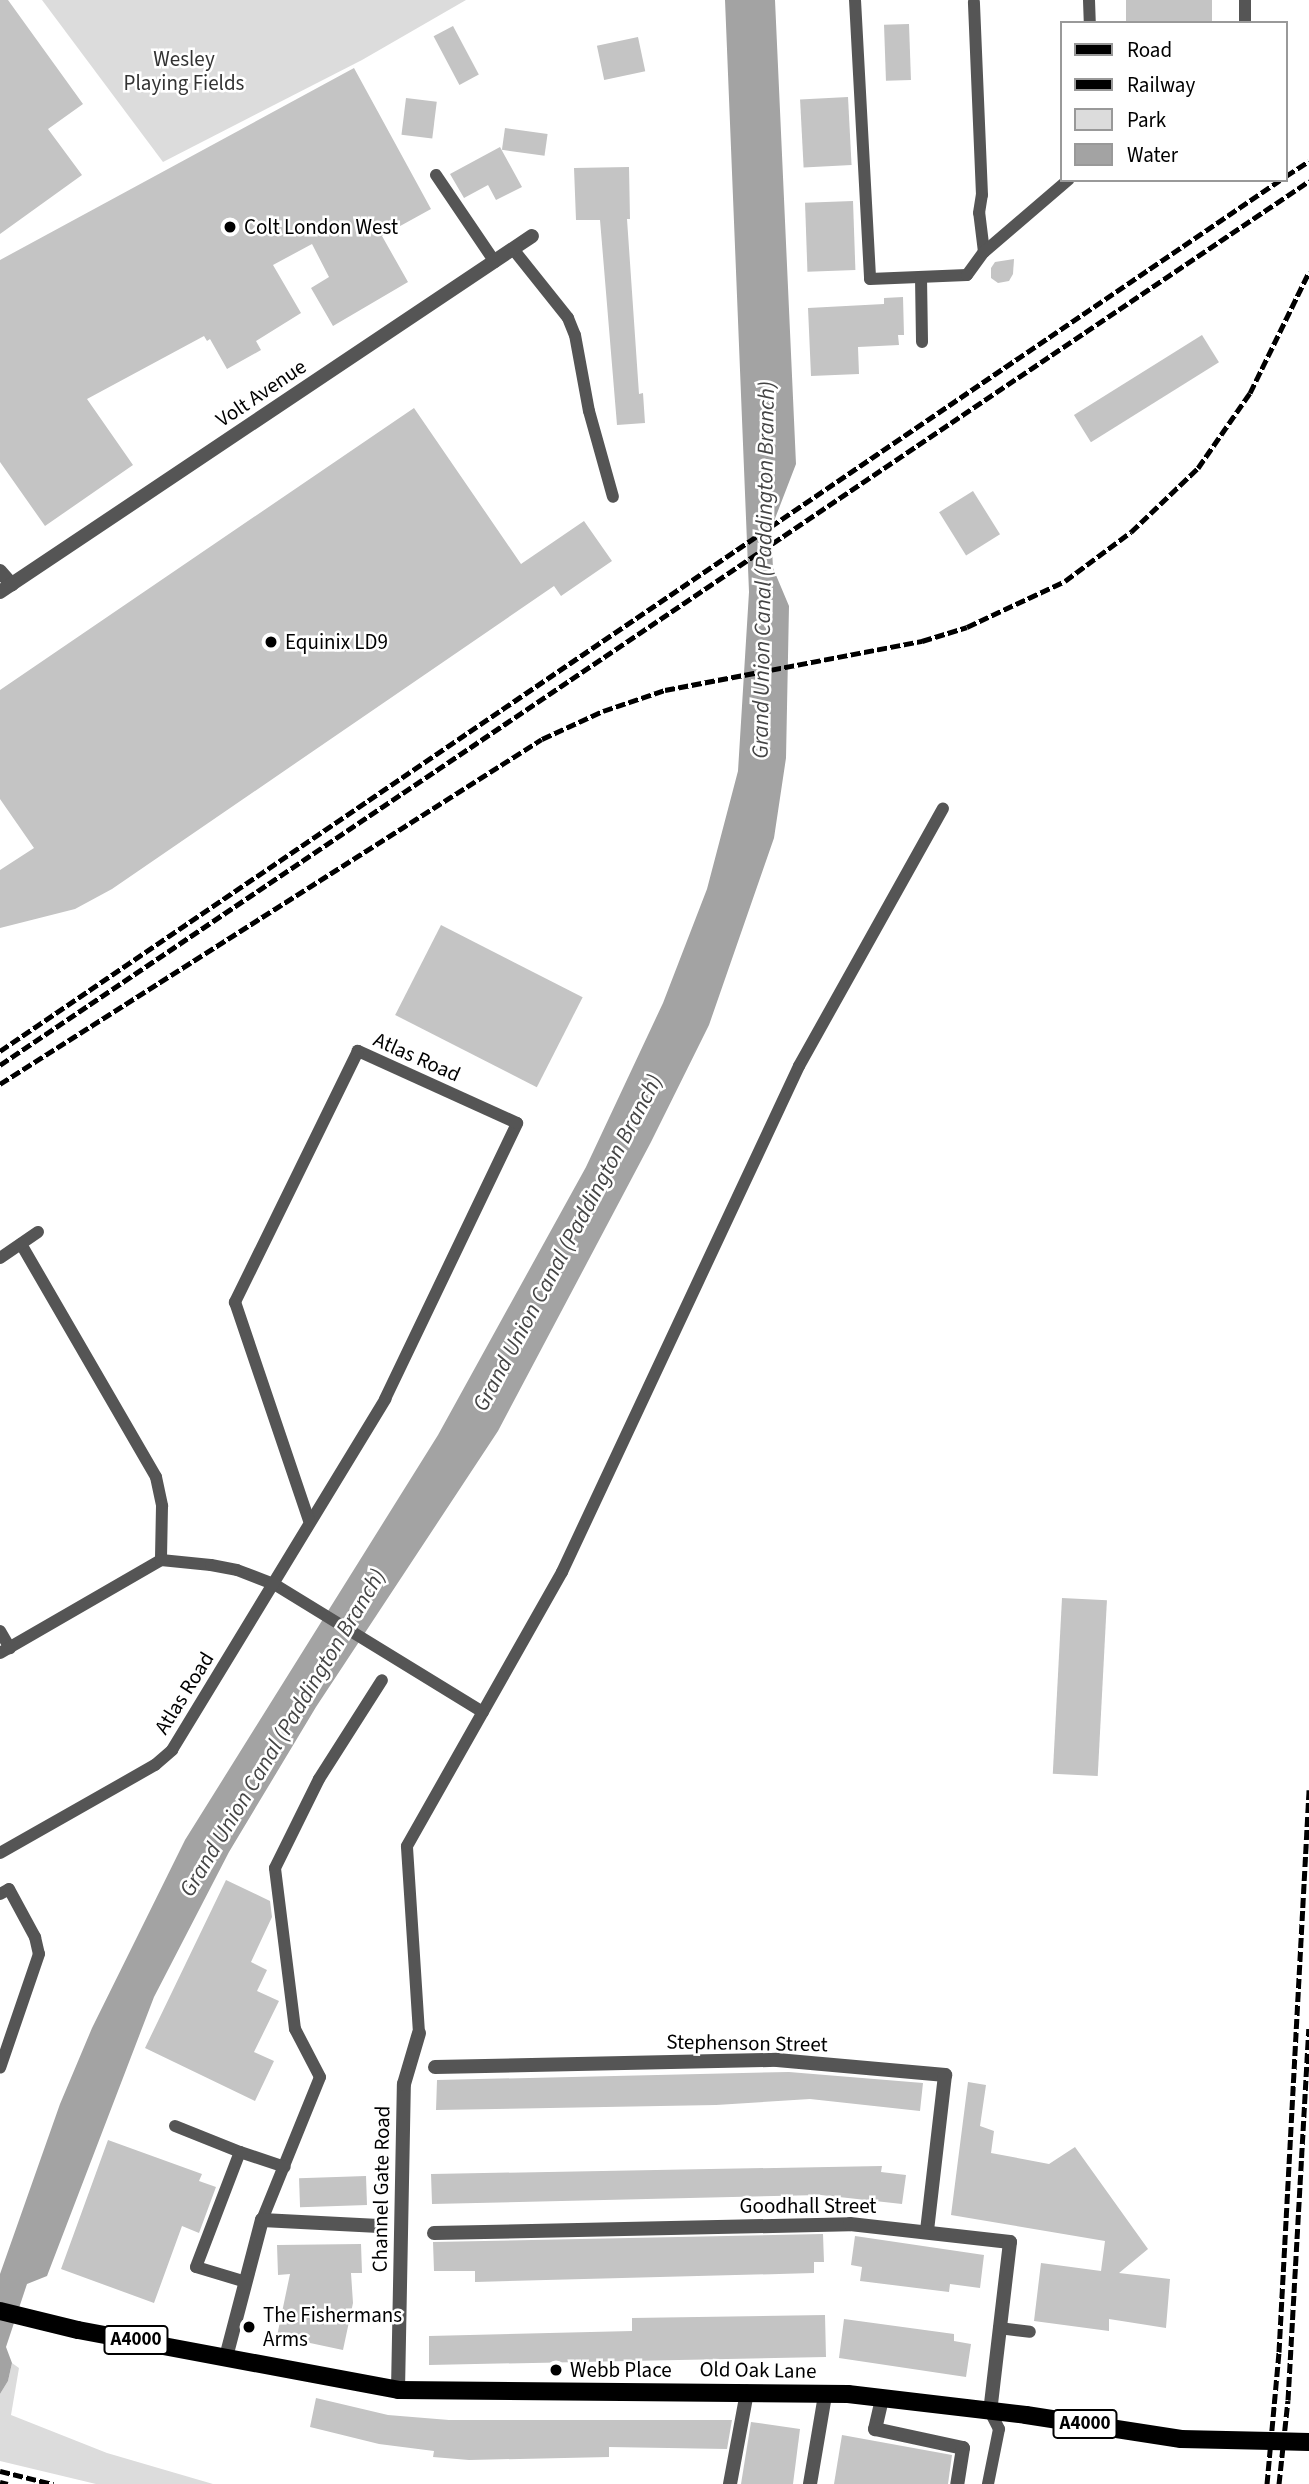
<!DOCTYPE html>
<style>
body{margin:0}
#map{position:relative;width:1309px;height:2484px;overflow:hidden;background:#fff;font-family:"Source Sans 3",sans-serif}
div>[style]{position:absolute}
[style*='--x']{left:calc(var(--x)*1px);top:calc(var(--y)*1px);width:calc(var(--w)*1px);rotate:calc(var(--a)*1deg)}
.green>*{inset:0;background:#dcdcdc}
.water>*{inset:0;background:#a3a3a3}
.building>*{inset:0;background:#c4c4c4;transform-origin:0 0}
.lane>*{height:12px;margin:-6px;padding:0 6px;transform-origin:6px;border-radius:6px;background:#555}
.street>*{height:14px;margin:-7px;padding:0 7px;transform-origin:7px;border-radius:7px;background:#555}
.primary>*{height:18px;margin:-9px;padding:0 9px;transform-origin:9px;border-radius:9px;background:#000}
.rail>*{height:5px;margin-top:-2.5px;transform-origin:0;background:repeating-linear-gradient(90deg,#000 0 10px,transparent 0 13.5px)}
.dots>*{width:19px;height:19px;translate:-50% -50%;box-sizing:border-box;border:4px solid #fff;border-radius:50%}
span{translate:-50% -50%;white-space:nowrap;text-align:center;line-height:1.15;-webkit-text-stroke:5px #fff;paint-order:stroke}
.shield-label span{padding:2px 5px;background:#fff;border:2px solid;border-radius:5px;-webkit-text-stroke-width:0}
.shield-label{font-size:19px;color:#000;font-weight:700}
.park-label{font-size:21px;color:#333}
.poi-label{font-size:21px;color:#000}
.left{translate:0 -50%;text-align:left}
.street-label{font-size:21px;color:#000}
.water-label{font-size:23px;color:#444;font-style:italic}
.legend{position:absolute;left:1060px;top:21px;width:228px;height:161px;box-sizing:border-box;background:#fff;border:2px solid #999;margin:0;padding:9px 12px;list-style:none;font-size:21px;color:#000}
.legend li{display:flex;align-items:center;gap:14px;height:35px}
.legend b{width:35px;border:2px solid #999}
</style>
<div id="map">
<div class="green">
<div style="clip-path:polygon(42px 0,466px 0,362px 60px,163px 162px)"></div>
<div style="clip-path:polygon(12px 2363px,19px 2368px,11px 2415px,107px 2453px,213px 2484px,96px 2484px,0 2461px,0 2394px,8px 2381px)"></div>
</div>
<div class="water">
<div style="clip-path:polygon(725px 0,775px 0,796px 464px,771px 529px,773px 568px,789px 606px,786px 758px,774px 838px,709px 1025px,651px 1142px,498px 1431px,316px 1707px,229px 1852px,154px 1997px,47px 2276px,27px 2284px,6px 2347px,12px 2363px,8px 2381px,0 2394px,0 2274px,60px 2104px,92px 2028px,185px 1840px,438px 1435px,586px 1167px,663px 1003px,707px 889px,738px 771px,749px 592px)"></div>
</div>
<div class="building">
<div style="clip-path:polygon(0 0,8px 0,83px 104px,48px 129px,82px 175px,0 234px)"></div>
<div style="left:1126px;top:0;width:86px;height:23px"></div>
<div style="left:909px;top:24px;width:56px;height:25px;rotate:88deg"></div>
<div style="left:453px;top:26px;width:55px;height:22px;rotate:62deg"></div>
<div style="left:638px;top:37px;width:35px;height:42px;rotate:78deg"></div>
<div style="clip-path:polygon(354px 68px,431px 209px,382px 236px,408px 282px,333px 326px,311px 288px,329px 277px,312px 244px,273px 265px,301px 313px,256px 341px,261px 350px,227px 369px,210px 339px,207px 341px,204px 336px,87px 399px,133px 465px,45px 526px,0 462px,0 260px)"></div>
<div style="left:848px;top:97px;width:68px;height:48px;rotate:87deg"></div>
<div style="left:406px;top:98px;width:31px;height:37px;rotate:7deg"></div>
<div style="left:505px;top:128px;width:43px;height:22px;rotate:8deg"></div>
<div style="clip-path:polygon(500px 147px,522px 187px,496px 200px,488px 185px,464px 198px,450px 174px)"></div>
<div style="clip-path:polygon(629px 167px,630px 219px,627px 219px,639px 394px,643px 393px,645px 423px,617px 425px,600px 220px,576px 220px,574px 168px)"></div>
<div style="left:853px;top:201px;width:69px;height:48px;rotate:88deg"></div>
<div style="clip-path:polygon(1014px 259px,1013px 274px,1009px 281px,998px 283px,991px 278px,991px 268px,995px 262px)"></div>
<div style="clip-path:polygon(903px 297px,904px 335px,898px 335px,899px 345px,858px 347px,859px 374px,811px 376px,808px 308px,884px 304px,884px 298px)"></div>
<div style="left:1202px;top:335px;width:32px;height:151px;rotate:58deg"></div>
<div style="clip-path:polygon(414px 408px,521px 564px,584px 521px,612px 561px,561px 596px,554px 586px,112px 889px,75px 909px,0 928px,0 870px,34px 848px,0 799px,0 690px)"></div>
<div style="left:973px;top:491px;width:51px;height:40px;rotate:58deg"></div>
<div style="left:441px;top:925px;width:159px;height:101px;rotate:27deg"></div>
<div style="left:1062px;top:1598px;width:45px;height:176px;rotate:3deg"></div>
<div style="clip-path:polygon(226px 1880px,270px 1901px,272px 1917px,251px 1962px,267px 1970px,257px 1991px,279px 2001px,254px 2052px,274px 2061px,255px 2101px,145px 2048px)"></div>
<div style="clip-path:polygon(789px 2072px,923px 2083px,920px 2111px,810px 2099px,716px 2105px,436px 2110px,437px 2080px)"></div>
<div style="clip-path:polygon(968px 2082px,986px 2085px,980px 2126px,994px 2131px,991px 2153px,1049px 2164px,1075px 2147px,1148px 2249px,1119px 2273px,1170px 2279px,1166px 2328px,1109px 2319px,1109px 2331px,1034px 2321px,1041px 2263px,1101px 2271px,1105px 2241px,951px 2215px)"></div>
<div style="clip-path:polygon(108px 2140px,202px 2174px,199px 2181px,216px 2187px,199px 2233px,182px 2226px,154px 2303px,61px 2269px)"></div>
<div style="clip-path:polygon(882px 2166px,881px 2172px,906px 2175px,902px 2204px,821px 2195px,432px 2204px,431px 2174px)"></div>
<div style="left:366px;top:2176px;width:29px;height:67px;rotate:88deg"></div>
<div style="clip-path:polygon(823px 2234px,824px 2262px,814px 2262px,814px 2273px,475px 2282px,475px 2271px,434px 2271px,433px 2242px)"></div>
<div style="clip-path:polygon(855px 2236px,984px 2255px,980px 2288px,950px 2284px,949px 2292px,860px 2281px,862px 2267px,851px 2265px)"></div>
<div style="clip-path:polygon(361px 2244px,362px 2273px,351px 2273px,353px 2303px,343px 2350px,277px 2336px,290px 2274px,278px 2275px,277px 2245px)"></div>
<div style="clip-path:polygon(825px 2315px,826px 2357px,429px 2365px,429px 2336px,632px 2331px,632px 2318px)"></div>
<div style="clip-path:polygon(844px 2319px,954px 2334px,954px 2341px,971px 2344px,966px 2377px,839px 2358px)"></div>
<div style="clip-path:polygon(316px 2398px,388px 2415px,449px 2420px,732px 2420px,727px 2449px,609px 2447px,609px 2457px,469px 2460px,433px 2457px,434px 2451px,379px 2444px,310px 2427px)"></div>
<div style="clip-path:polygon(751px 2422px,800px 2429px,793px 2484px,741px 2484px)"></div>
<div style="clip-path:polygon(842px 2435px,952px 2455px,948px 2484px,834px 2484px)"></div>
</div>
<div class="lane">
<div style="--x:855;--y:0;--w:279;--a:86.9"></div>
<div style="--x:870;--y:279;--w:97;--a:-2.4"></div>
<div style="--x:967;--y:275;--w:29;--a:-54"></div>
<div style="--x:984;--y:252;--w:39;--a:-97"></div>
<div style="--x:979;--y:213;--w:18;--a:-81"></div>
<div style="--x:982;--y:195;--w:193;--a:-92.4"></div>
<div style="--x:1089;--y:0;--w:23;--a:88"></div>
<div style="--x:1245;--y:0;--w:23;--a:90"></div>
<div style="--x:436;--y:175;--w:105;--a:55.9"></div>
<div style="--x:513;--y:249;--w:88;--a:51.4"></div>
<div style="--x:568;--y:318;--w:18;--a:68"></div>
<div style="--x:575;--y:335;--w:77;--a:79.6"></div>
<div style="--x:589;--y:411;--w:89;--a:74.4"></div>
<div style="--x:984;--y:252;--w:111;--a:-40.6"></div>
<div style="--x:921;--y:277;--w:65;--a:89.1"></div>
<div style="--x:21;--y:1244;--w:269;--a:59.9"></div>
<div style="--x:156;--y:1477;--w:30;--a:78"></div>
<div style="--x:162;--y:1506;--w:54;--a:91.1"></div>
<div style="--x:0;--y:1258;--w:46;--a:-34.4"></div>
<div style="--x:0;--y:1631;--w:20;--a:60"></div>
<div style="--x:0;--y:1653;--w:186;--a:-30"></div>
<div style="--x:161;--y:1560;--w:50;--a:5.7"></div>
<div style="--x:211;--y:1565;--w:26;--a:11"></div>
<div style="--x:237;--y:1570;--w:40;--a:21"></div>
<div style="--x:274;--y:1584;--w:245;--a:31.5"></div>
<div style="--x:0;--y:1853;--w:178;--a:-29.6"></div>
<div style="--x:155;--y:1765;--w:23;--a:-41"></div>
<div style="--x:172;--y:1750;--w:411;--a:-58.7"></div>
<div style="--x:385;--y:1399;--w:306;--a:-64.4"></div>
<div style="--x:517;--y:1123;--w:175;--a:-155.6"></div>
<div style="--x:358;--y:1051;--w:280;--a:116.1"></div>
<div style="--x:235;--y:1302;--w:230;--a:71.3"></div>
<div style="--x:0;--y:1894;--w:10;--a:-29"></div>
<div style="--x:9;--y:1889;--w:55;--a:61.6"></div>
<div style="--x:35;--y:1937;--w:17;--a:77"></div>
<div style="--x:39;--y:1954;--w:120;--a:108.9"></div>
<div style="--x:419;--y:2033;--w:187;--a:-93.7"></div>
<div style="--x:407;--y:1846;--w:315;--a:-60.5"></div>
<div style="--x:562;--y:1572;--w:559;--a:-64.9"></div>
<div style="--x:799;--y:1066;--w:295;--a:-60.8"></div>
<div style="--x:175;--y:2126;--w:70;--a:21.8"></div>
<div style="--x:262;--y:2220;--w:154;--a:-67.9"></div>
<div style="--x:320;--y:2077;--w:54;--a:-117.5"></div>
<div style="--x:295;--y:2029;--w:162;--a:-97.1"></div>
<div style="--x:275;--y:1868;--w:99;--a:-63.7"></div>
<div style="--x:319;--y:1779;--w:117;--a:-57.5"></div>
<div style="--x:246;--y:2282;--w:52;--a:-163.3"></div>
<div style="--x:196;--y:2267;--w:123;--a:-69.1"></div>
<div style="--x:240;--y:2152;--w:47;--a:18.4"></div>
<div style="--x:999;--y:2328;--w:31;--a:7"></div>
<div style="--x:988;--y:2484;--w:56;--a:-78.7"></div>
<div style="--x:999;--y:2429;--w:20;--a:-117"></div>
</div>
<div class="street">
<div style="--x:0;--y:571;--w:18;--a:49"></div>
<div style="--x:0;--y:592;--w:640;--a:-33.79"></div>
<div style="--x:435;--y:2067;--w:342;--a:-1.2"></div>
<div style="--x:777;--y:2060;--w:169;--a:5.1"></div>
<div style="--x:945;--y:2075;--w:156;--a:96.6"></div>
<div style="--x:434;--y:2233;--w:416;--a:-1.2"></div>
<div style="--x:850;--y:2224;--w:161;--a:6.4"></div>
<div style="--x:1010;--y:2242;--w:170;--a:96.7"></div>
<div style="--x:226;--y:2357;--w:142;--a:-75.3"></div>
<div style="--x:262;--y:2220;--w:117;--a:2.9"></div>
<div style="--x:398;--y:2390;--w:306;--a:-88.9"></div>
<div style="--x:404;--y:2084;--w:53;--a:-73.6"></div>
<div style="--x:882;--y:2399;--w:31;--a:103"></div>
<div style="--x:875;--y:2429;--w:90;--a:12.2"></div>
<div style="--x:963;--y:2448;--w:36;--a:99"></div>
<div style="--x:730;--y:2484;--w:94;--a:-79.5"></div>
<div style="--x:810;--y:2484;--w:90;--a:-80.4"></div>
</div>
<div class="primary">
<div style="--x:0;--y:2311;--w:80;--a:13.7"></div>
<div style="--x:78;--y:2330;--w:326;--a:10.6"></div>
<div style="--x:398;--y:2390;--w:450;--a:0.5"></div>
<div style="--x:848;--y:2394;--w:179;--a:6.7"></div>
<div style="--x:1026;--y:2415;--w:157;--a:8.8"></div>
<div style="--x:1181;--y:2439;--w:128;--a:1.3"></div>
</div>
<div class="rail">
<div style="--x:1286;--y:176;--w:27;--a:-33"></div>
<div style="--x:0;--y:1051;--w:1548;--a:-34.23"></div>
<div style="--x:0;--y:1065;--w:1580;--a:-34.03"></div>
<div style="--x:0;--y:1084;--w:642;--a:-32.48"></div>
<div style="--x:542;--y:739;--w:67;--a:-24.7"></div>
<div style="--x:603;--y:711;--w:65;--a:-18.7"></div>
<div style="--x:665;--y:690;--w:262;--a:-10.8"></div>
<div style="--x:922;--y:641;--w:47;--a:-17.3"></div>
<div style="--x:967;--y:627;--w:108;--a:-25.1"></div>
<div style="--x:1065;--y:581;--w:82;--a:-36.6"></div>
<div style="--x:1131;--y:532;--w:93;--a:-43.7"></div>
<div style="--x:1198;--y:468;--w:91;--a:-55.3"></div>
<div style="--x:1250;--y:393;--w:135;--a:-64"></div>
<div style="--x:0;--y:2471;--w:55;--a:13.8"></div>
<div style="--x:0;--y:2482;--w:8;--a:14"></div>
<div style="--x:1267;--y:2484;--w:133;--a:-84.8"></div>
<div style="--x:1279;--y:2352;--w:563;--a:-86.94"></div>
<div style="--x:1279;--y:2484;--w:84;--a:-83.9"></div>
<div style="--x:1288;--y:2400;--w:372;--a:-86.8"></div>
</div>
<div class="dots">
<div style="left:230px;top:227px;background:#000"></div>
<div style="left:271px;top:642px;background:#000"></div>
<div style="left:249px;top:2327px;background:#000"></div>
<div style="left:556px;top:2370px;background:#000"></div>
</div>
<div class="shield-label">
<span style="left:136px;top:2340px">A4000</span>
<span style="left:1085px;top:2424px">A4000</span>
</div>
<div class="park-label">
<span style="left:184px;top:71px">Wesley<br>Playing Fields</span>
</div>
<div class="poi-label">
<span class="left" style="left:244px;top:227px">Colt London West</span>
<span class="left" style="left:285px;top:642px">Equinix LD9</span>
<span class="left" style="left:263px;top:2327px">The Fishermans<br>Arms</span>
<span class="left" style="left:570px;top:2370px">Webb Place</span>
</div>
<div class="street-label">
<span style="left:261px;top:393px;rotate:-34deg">Volt Avenue</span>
<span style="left:417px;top:1057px;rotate:24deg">Atlas Road</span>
<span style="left:184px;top:1693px;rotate:-58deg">Atlas Road</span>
<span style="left:747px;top:2043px;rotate:1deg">Stephenson Street</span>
<span style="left:381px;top:2189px;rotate:-89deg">Channel Gate Road</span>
<span style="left:808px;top:2206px">Goodhall Street</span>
<span style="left:758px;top:2370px;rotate:1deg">Old Oak Lane</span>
</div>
<div class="water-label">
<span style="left:764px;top:570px;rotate:-89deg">Grand Union Canal (Paddington Branch)</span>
<span style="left:568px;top:1243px;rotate:-62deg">Grand Union Canal (Paddington Branch)</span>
<span style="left:283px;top:1733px;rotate:-59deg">Grand Union Canal (Paddington Branch)</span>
</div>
<ul class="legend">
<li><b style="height:9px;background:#000"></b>Road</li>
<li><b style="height:9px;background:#000"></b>Railway</li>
<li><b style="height:19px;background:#dcdcdc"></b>Park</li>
<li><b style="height:19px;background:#a3a3a3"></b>Water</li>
</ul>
</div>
